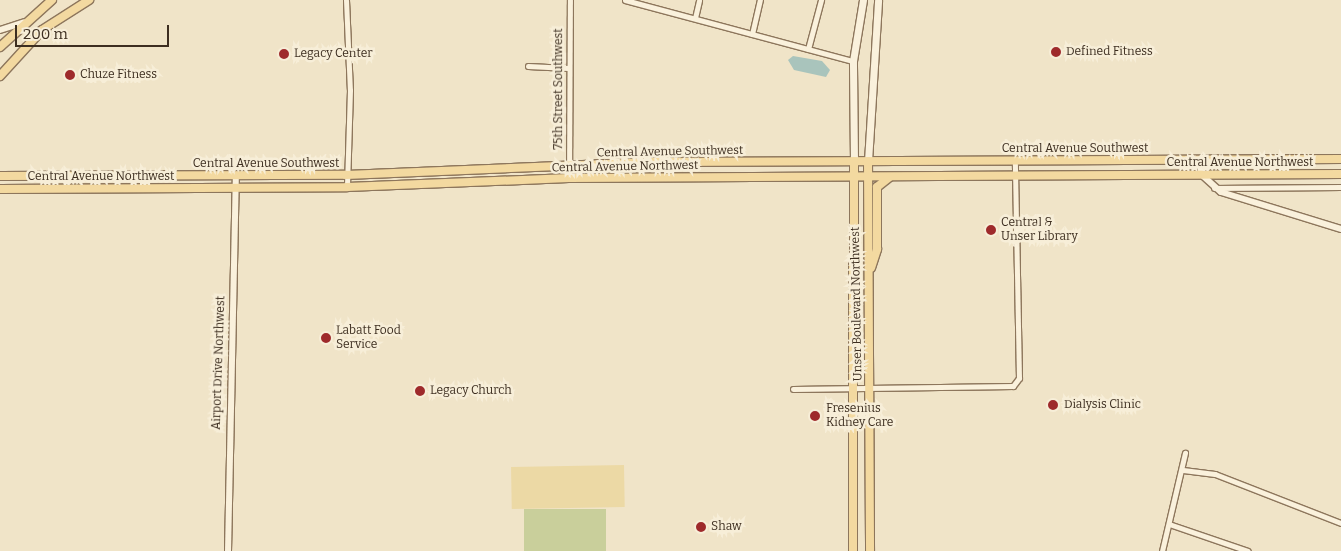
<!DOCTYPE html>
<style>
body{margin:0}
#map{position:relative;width:1341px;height:551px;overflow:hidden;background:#f0e4c8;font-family:Bitter,serif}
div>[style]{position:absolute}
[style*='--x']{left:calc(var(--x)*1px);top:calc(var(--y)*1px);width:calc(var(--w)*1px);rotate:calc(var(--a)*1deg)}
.green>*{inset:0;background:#c9cf9b;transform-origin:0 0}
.sand>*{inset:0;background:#ecd9a5;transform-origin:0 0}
.water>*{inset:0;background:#a9c4bc}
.roads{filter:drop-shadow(1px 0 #8d765c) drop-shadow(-1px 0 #8d765c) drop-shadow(0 1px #8d765c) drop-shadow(0 -1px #8d765c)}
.minor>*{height:5px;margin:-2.5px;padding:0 2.5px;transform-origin:2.5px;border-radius:2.5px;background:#faf1dc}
.tertiary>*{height:6px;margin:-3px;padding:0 3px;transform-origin:3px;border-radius:3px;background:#faf1dc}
.secondary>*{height:7px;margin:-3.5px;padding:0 3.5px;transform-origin:3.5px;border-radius:3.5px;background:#faf1dc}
.primary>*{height:8px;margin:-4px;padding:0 4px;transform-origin:4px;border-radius:4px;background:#f3d9a0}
.dots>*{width:14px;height:14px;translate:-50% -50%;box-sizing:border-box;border:2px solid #f7eed8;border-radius:50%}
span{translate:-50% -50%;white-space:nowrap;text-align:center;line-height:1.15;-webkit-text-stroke:5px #f7eed8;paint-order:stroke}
.poi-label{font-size:12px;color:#3d2e20}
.left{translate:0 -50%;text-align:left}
.street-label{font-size:12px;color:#3d2e20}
.scale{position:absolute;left:15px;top:25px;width:154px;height:22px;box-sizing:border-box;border:2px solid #3d2e20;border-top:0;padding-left:6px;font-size:15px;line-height:18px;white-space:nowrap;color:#3d2e20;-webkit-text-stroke:4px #f7eed8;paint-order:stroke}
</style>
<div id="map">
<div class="green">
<div style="left:606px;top:509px;width:42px;height:82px;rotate:90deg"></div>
</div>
<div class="sand">
<div style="left:624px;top:465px;width:42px;height:113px;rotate:89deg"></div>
</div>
<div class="water">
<div style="clip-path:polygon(793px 56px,822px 61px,830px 70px,826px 77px,794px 70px,788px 60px)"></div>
</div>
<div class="roads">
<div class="minor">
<div style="--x:346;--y:0;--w:90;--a:87.5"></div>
<div style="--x:350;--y:90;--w:97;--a:91.8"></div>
<div style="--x:625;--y:0;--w:236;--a:15"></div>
<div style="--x:695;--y:18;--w:18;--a:-77"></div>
<div style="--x:752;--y:34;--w:35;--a:-77"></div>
<div style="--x:808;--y:49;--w:51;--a:-75.1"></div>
<div style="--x:528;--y:66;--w:40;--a:2.9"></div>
<div style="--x:569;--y:178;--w:178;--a:-89.7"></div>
<div style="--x:1214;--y:188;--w:127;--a:-0.5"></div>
<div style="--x:793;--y:389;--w:220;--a:-0.8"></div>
<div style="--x:1013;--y:386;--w:10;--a:-53"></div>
<div style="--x:1019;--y:378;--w:217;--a:-91.1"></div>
<div style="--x:1183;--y:470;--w:32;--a:7"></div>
<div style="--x:1215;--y:474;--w:135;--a:21.3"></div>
<div style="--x:1169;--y:524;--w:83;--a:18.9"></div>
<div style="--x:1162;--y:551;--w:101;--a:-76.8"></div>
</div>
<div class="tertiary">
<div style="--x:0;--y:30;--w:25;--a:-18"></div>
<div style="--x:1199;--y:160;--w:15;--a:79"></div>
<div style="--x:1202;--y:175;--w:25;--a:42"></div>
<div style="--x:1221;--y:192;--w:126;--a:17.1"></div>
<div style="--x:228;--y:551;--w:376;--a:-88.8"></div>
</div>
<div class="secondary">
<div style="--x:854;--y:161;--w:100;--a:-90.6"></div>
<div style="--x:853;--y:61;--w:62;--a:-80.7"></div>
<div style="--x:868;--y:161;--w:161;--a:-86.4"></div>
</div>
<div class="primary">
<div style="--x:0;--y:47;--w:70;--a:-42.1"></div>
<div style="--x:0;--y:76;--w:62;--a:-47.6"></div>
<div style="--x:42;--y:30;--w:56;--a:-32.6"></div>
<div style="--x:868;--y:161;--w:390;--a:89.7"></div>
<div style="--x:0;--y:176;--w:346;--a:-0.2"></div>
<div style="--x:346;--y:175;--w:314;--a:-2.4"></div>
<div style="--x:660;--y:162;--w:681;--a:-0.25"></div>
<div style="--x:0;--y:189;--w:347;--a:-0.3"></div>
<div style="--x:347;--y:187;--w:222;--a:-2.3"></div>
<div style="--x:569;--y:178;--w:772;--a:-0.3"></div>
<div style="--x:871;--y:268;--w:20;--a:-72"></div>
<div style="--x:877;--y:249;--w:62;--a:-90"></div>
<div style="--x:877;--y:187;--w:16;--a:-38"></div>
<div style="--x:853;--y:551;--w:390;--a:-89.9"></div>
</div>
</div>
<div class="dots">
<div style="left:1056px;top:52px;background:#9e2a2b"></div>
<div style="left:284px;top:54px;background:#9e2a2b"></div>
<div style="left:70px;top:75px;background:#9e2a2b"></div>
<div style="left:991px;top:230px;background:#9e2a2b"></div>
<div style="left:326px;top:338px;background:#9e2a2b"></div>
<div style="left:420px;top:391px;background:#9e2a2b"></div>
<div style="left:1053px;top:405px;background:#9e2a2b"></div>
<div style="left:815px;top:416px;background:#9e2a2b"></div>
<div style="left:701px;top:527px;background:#9e2a2b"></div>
</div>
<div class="poi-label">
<span class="left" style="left:1066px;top:52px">Defined Fitness</span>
<span class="left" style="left:294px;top:54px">Legacy Center</span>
<span class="left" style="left:80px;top:75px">Chuze Fitness</span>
<span class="left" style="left:1001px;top:230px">Central &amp;<br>Unser Library</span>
<span class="left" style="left:336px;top:338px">Labatt Food<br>Service</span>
<span class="left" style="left:430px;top:391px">Legacy Church</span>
<span class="left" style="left:1064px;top:405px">Dialysis Clinic</span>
<span class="left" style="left:826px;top:416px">Fresenius<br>Kidney Care</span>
<span class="left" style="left:711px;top:527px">Shaw</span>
</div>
<div class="street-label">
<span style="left:559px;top:89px;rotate:-90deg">75th Street Southwest</span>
<span style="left:1075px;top:149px">Central Avenue Southwest</span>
<span style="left:670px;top:152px;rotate:-1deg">Central Avenue Southwest</span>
<span style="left:1240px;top:163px">Central Avenue Northwest</span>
<span style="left:266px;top:164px">Central Avenue Southwest</span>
<span style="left:625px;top:167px;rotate:-1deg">Central Avenue Northwest</span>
<span style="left:101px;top:177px">Central Avenue Northwest</span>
<span style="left:857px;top:304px;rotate:-91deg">Unser Boulevard Northwest</span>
<span style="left:219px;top:363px;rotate:-88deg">Airport Drive Northwest</span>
</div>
<div class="scale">200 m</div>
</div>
